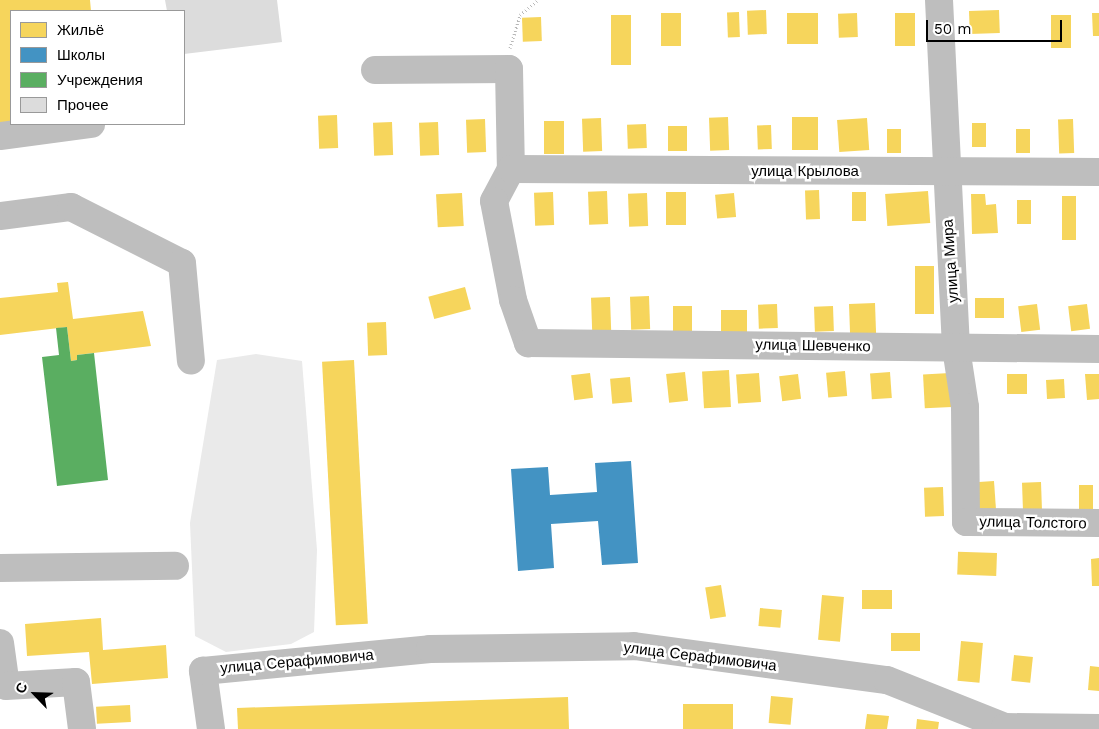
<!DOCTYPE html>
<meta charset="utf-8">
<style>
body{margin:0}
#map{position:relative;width:1099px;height:729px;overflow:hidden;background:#fff;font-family:"Work Sans",sans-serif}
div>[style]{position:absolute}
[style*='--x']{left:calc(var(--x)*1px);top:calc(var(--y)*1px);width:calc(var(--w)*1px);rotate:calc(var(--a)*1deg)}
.green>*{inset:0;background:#eaeaea}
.homes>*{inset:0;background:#f6d55c;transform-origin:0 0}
.schools>*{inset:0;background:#4393c3}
.public>*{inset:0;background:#5aae61}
.building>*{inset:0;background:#dcdcdc}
.path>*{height:3px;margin-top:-1.5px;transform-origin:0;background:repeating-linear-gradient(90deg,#b8b8b8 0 1px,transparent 0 3.5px)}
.minor>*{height:28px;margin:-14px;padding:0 14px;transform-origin:14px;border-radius:14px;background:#bebebe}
span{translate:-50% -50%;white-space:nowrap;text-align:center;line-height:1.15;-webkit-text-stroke:5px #fff;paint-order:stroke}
.street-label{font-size:15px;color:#000}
.legend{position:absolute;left:10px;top:10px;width:175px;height:115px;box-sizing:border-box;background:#fff;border:1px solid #999;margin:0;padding:6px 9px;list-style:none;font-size:15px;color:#000}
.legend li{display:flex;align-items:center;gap:10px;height:25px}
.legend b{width:25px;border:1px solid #999}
.north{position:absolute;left:10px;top:669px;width:50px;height:50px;-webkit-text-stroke:4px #fff;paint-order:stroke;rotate:294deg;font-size:14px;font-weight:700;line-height:20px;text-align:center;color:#000}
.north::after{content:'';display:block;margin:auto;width:18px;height:22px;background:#000;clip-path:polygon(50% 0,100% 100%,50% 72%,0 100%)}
.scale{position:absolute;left:926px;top:20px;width:136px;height:22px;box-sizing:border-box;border:2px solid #000;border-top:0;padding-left:6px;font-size:15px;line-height:18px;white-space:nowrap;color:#000;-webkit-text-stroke:4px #fff;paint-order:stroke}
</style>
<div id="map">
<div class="green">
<div style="clip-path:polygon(256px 354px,302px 361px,317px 550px,314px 632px,291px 644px,226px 652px,195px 636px,190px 523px,217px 360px)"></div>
</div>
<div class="homes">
<div style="clip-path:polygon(0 0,90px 0,91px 11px,11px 11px,11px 122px,0 123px)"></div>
<div style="left:766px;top:10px;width:24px;height:19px;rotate:88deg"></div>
<div style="left:999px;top:10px;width:23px;height:30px;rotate:88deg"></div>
<div style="left:739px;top:12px;width:25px;height:12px;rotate:88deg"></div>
<div style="left:681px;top:13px;width:33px;height:20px;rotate:90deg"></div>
<div style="left:818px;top:13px;width:31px;height:31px;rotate:90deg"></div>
<div style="left:857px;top:13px;width:24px;height:19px;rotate:88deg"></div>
<div style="left:895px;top:13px;width:20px;height:33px"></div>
<div style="clip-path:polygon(1092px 13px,1099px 13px,1099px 36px,1093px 36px)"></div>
<div style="left:631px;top:15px;width:50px;height:20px;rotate:90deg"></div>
<div style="left:1051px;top:15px;width:20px;height:33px"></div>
<div style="left:541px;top:17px;width:24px;height:19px;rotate:88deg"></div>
<div style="left:337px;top:115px;width:33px;height:19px;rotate:88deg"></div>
<div style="left:728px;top:117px;width:33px;height:19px;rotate:88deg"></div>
<div style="left:792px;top:117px;width:26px;height:33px"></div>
<div style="left:601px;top:118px;width:33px;height:19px;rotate:88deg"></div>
<div style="left:867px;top:118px;width:32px;height:30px;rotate:86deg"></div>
<div style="left:485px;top:119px;width:33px;height:19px;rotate:88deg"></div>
<div style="left:1073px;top:119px;width:34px;height:15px;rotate:88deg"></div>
<div style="left:564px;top:121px;width:33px;height:20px;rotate:90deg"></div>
<div style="left:392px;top:122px;width:33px;height:19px;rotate:88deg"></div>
<div style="left:438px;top:122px;width:33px;height:19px;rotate:88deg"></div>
<div style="left:972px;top:123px;width:14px;height:24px"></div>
<div style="left:646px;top:124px;width:24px;height:19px;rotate:88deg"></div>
<div style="left:771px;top:125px;width:24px;height:14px;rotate:88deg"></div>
<div style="left:668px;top:126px;width:19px;height:25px"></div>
<div style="left:887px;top:129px;width:14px;height:24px"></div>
<div style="left:1016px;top:129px;width:14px;height:24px"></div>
<div style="left:819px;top:190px;width:29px;height:14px;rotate:88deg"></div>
<div style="left:607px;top:191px;width:33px;height:19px;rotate:88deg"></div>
<div style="left:928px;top:191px;width:32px;height:43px;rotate:86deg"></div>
<div style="left:553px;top:192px;width:33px;height:19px;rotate:88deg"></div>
<div style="left:686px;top:192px;width:33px;height:20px;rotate:90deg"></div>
<div style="left:852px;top:192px;width:14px;height:29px"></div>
<div style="left:462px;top:193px;width:33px;height:26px;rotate:87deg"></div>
<div style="left:647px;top:193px;width:33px;height:19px;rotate:88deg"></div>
<div style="left:734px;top:193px;width:24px;height:19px;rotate:85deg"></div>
<div style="clip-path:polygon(971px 194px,985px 194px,986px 205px,996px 204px,998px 233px,972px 234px)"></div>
<div style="left:1062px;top:196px;width:14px;height:44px"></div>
<div style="left:1017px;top:200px;width:14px;height:24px"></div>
<div style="left:915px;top:266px;width:19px;height:48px"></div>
<div style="clip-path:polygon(68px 282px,73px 319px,143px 311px,151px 346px,77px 355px,77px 360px,71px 361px,67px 327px,0 335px,0 298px,58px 292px,57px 283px)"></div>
<div style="left:465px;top:287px;width:23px;height:38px;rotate:75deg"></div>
<div style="left:649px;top:296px;width:33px;height:19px;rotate:88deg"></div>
<div style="left:610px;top:297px;width:34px;height:19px;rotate:88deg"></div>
<div style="left:975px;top:298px;width:29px;height:20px"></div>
<div style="left:875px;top:303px;width:30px;height:26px;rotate:88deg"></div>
<div style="left:777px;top:304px;width:24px;height:19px;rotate:88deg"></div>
<div style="left:1037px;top:304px;width:26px;height:19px;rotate:83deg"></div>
<div style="left:1087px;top:304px;width:25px;height:19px;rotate:83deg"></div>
<div style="left:673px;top:306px;width:19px;height:25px"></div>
<div style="left:833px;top:306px;width:25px;height:19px;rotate:88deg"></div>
<div style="left:721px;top:310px;width:26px;height:23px"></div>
<div style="left:386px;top:322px;width:33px;height:19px;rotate:88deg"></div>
<div style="left:354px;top:360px;width:264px;height:32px;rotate:87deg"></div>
<div style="left:729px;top:370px;width:37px;height:27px;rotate:87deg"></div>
<div style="left:845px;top:371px;width:25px;height:19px;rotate:85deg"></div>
<div style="left:685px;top:372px;width:29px;height:19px;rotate:84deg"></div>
<div style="left:890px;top:372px;width:26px;height:20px;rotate:86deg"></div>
<div style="left:590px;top:373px;width:25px;height:19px;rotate:83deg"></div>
<div style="left:759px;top:373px;width:29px;height:23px;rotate:86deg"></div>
<div style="left:950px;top:373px;width:34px;height:27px;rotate:87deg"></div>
<div style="left:798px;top:374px;width:25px;height:19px;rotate:83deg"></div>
<div style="left:1007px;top:374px;width:20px;height:20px"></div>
<div style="clip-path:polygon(1085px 374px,1099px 374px,1099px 399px,1087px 400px)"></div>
<div style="left:630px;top:377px;width:25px;height:20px;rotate:85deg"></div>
<div style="left:1064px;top:379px;width:19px;height:18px;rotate:87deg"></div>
<div style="left:994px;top:481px;width:29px;height:19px;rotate:86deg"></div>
<div style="left:1041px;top:482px;width:29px;height:19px;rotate:88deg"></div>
<div style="left:1093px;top:485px;width:26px;height:14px;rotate:90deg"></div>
<div style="left:943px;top:487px;width:29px;height:19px;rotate:88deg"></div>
<div style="left:997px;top:553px;width:23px;height:39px;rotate:92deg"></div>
<div style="clip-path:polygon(1099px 558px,1099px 586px,1092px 586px,1091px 559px)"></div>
<div style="left:721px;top:585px;width:32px;height:16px;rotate:81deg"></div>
<div style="left:892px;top:590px;width:19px;height:30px;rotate:90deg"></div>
<div style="left:822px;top:595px;width:22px;height:45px;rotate:5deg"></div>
<div style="left:760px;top:608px;width:22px;height:18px;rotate:5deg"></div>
<div style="clip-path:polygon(101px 618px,103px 650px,166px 645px,168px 678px,92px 684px,89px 652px,27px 656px,25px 624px)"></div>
<div style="left:920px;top:633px;width:18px;height:29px;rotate:90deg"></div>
<div style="left:961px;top:641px;width:22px;height:40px;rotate:5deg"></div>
<div style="left:1014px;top:655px;width:19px;height:26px;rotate:6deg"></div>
<div style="clip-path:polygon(1090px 666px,1099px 667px,1099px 691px,1088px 690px)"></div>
<div style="left:771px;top:696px;width:22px;height:27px;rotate:5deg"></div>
<div style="clip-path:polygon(568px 697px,569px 729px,238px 729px,237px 708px)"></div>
<div style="left:683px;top:704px;width:50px;height:25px"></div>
<div style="left:130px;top:705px;width:17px;height:34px;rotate:87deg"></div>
<div style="clip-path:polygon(867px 714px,889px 716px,887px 729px,865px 729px)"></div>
<div style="clip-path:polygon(917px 719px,939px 722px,938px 729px,916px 729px)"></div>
</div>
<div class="schools">
<div style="clip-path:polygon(631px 461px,638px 563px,602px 565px,598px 521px,551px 524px,554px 568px,518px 571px,511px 469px,548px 467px,550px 495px,597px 492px,595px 463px)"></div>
</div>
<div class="public">
<div style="clip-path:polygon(67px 327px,71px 361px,77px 360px,77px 355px,94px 353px,108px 480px,57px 486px,42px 357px,59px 355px,56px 328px)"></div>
</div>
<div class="building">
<div style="clip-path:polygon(165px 0,277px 0,282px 42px,184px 54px,184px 11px,167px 11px)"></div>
</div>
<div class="path">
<div style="--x:510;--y:48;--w:34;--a:-73"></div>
<div style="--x:520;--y:15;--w:23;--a:-40"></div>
</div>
<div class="minor">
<div style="--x:939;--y:0;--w:348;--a:87.2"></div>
<div style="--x:956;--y:348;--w:60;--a:81.3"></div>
<div style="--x:965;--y:407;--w:115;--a:89.5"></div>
<div style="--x:966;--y:522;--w:133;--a:0.4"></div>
<div style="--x:375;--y:70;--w:134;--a:-0.4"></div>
<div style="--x:509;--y:69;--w:100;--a:88.9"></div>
<div style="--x:511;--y:169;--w:36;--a:118"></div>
<div style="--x:494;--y:201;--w:101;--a:79.1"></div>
<div style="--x:513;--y:300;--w:46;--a:70.8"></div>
<div style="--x:528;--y:343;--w:571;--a:0.6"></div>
<div style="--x:0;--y:136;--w:92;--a:-7.5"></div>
<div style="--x:511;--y:169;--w:588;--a:0.29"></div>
<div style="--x:0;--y:216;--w:72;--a:-7.2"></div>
<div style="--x:71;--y:207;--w:124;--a:26.8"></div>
<div style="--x:182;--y:263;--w:98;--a:84.8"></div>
<div style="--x:0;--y:568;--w:175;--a:-0.7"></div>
<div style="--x:0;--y:643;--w:43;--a:82.1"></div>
<div style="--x:6;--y:686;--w:70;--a:-3.3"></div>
<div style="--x:76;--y:682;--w:47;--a:82.7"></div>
<div style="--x:211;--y:729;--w:59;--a:-97.9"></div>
<div style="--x:203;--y:671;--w:228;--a:-5.5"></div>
<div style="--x:430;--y:649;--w:204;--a:-0.8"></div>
<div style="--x:634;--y:646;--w:255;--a:7.7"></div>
<div style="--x:887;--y:680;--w:127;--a:21.7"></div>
<div style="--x:1005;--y:727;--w:94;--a:0.6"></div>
</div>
<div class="street-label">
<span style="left:805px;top:172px">улица Крылова</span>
<span style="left:951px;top:261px;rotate:-94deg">улица Мира</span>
<span style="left:813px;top:346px;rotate:1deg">улица Шевченко</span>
<span style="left:1033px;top:523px;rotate:1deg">улица Толстого</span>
<span style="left:700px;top:657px;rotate:7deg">улица Серафимовича</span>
<span style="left:297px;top:662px;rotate:-5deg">улица Серафимовича</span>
</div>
<ul class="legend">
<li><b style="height:14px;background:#f6d55c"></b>Жильё</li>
<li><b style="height:14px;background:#4393c3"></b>Школы</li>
<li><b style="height:14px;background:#5aae61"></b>Учреждения</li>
<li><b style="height:14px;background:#dcdcdc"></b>Прочее</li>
</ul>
<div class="north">С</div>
<div class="scale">50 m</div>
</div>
